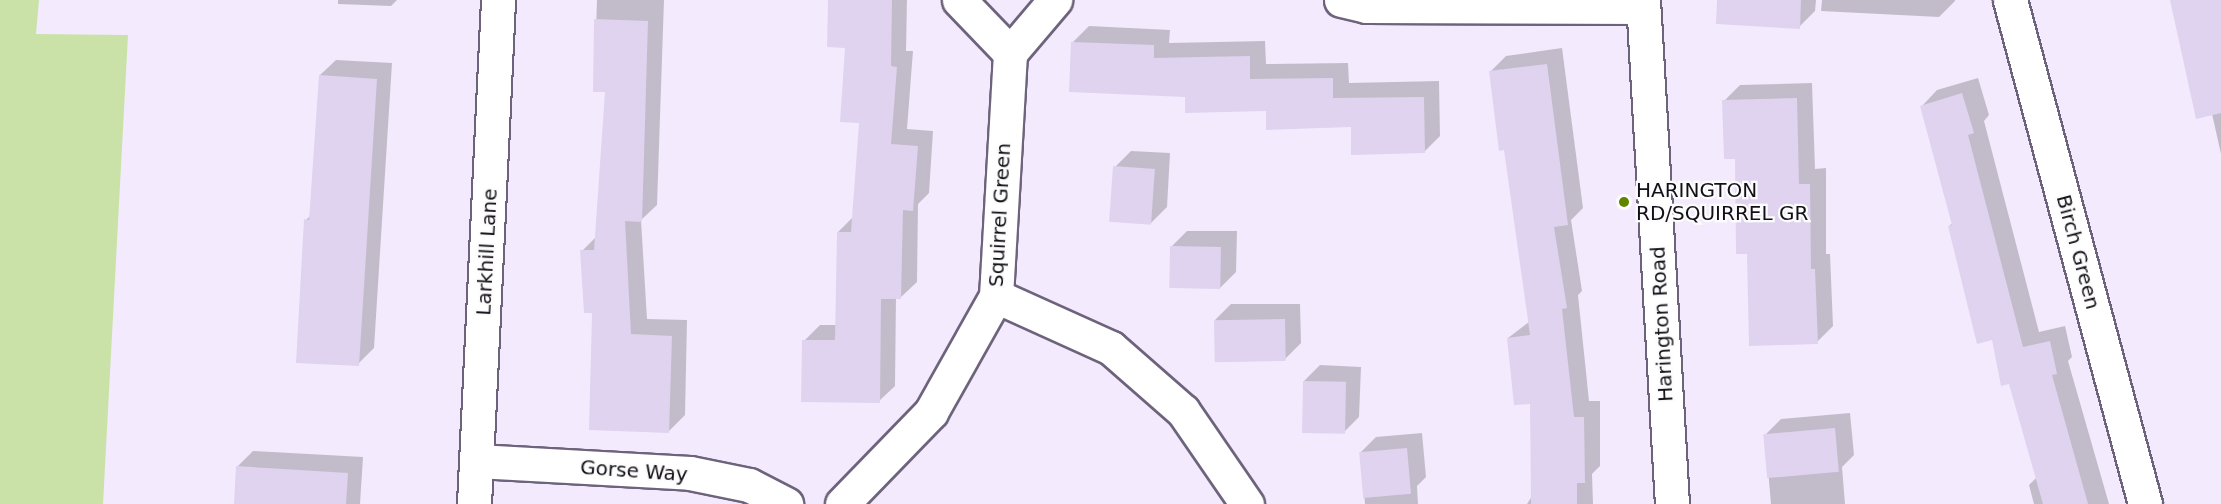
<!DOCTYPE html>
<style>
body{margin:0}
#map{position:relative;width:2221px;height:504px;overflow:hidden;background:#f3ebfd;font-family:"DejaVu Sans",sans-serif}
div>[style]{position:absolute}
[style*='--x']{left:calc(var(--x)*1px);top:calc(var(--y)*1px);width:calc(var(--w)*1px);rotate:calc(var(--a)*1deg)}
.green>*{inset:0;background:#cae2a7}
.shadow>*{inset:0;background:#0003}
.building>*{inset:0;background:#dfd3f0;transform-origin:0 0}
.roads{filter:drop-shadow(2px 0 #6e637c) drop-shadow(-2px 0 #6e637c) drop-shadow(0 2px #6e637c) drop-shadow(0 -2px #6e637c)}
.street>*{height:33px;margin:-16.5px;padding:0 16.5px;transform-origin:16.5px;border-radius:16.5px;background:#fff}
.secondary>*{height:33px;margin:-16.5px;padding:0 16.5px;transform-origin:16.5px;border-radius:16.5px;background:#fff}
.dots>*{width:16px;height:16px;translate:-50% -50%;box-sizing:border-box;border:3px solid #fcfcfc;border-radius:50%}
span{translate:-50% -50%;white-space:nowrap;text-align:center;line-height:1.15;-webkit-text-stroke:4.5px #fcfcfc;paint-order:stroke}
.poi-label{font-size:20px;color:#130f18}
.left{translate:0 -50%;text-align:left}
.street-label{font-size:20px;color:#130f18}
</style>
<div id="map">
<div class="green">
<div style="clip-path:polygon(0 0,39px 0,36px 34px,128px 35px,103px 504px,0 504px)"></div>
</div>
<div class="shadow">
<div style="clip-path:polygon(338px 0,397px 0,391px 6px,338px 4px)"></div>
<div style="clip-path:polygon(597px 0,664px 0,657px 205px,641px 220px,647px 319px,687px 320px,685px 415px,669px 431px,593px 311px,582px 251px,596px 237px,606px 90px,594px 90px)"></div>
<div style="clip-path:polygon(829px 0,907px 0,906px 51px,913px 51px,907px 129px,933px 131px,929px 193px,918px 204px,917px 282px,901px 297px,896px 297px,895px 386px,879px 401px,804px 341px,820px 325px,837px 325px,838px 232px,853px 217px,861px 121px,847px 46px)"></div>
<div style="clip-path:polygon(1733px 0,1816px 0,1815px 11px,1799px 27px)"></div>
<div style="clip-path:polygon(1822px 0,1955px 0,1955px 1px,1939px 17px,1821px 11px)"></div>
<div style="clip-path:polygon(2171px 0,2221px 0,2221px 154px,2212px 114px)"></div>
<div style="clip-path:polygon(1089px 26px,1170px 30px,1169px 43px,1265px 41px,1266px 64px,1348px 63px,1349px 83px,1439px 81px,1440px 136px,1424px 152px,1352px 126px,1187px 95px,1073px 42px)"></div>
<div style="clip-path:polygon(1562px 48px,1583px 208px,1571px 220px,1582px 291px,1578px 295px,1589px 401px,1600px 401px,1600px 466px,1592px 474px,1593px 504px,1527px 504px,1532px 496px,1531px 402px,1508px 338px,1529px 322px,1506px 148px,1490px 72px,1506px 56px)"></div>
<div style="clip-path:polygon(336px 60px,392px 63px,374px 348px,358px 364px,306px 220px,311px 215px,320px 75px)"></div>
<div style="clip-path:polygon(1978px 78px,1989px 115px,1984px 121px,2039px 332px,2065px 326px,2072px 357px,2068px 361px,2109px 504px,2034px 504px,2029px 485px,2037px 477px,2010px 383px,1949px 226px,1953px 223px,1922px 106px,1937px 90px)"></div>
<div style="clip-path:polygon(1812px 83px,1815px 169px,1826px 168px,1826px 254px,1830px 254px,1833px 326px,1817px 342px,1748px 252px,1737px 157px,1724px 101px,1740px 85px)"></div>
<div style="clip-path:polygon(1131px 151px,1170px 153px,1167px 207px,1151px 223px,1115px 167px)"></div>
<div style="clip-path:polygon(1187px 231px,1237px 231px,1236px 272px,1220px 288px,1171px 247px)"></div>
<div style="clip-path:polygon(1231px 304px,1300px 304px,1301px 343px,1285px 359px,1215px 320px)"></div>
<div style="clip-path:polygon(1320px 365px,1361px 367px,1359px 417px,1343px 433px,1304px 381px)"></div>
<div style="clip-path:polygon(1850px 413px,1854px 455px,1842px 467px,1845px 504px,1771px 504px,1765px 435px,1781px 419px)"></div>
<div style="clip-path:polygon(1422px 433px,1426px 477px,1417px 486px,1418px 504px,1365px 504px,1360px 453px,1376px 437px)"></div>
<div style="clip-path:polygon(253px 451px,363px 457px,360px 504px,235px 504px,237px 467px)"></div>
</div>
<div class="building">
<div style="clip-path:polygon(828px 0,892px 0,891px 66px,897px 67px,891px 144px,918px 146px,913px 211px,903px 210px,901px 299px,881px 299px,880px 403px,801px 402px,802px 340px,835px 340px,837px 232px,851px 232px,859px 123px,840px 122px,845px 48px,827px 47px)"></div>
<div style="clip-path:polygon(1717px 0,1801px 0,1800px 29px,1716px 24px)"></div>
<div style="clip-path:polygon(2170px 0,2221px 0,2221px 113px,2196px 119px)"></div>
<div style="clip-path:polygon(594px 19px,648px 21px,642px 222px,625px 221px,631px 334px,672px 336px,669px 433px,589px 430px,592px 313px,584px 313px,580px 250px,594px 250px,605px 92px,593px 92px)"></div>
<div style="clip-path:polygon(1071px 42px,1154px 45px,1154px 58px,1250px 56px,1250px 79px,1333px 78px,1333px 98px,1424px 97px,1425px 153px,1351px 155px,1351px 127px,1266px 130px,1266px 111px,1185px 113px,1185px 97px,1069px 92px)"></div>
<div style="clip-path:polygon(1547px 64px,1568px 225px,1554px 227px,1567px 308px,1562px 309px,1574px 417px,1584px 417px,1585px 483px,1577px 483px,1577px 504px,1531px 504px,1530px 404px,1514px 405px,1507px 338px,1530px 335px,1504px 150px,1499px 151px,1489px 71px)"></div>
<div style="clip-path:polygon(319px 75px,377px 79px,359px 366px,296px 363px,304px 219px,309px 220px)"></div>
<div style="clip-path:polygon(1962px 93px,1974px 133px,1968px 135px,2023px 347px,2050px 341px,2057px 374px,2052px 375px,2088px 504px,2043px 504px,2009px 384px,2001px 386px,1992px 340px,1977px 344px,1948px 226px,1952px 225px,1920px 106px)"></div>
<div style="clip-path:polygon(1797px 98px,1799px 184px,1810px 184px,1811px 269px,1815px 269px,1818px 344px,1749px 346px,1747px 254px,1736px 254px,1735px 159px,1724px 159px,1722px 100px)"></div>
<div style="left:1113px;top:166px;width:42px;height:56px;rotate:4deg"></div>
<div style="left:1170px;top:246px;width:51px;height:42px;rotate:1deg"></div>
<div style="left:1285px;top:319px;width:42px;height:71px;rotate:89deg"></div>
<div style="left:1303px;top:381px;width:43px;height:52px;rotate:1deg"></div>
<div style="left:1835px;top:428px;width:44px;height:72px;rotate:85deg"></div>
<div style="left:1407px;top:448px;width:46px;height:48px;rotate:85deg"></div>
<div style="clip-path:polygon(236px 466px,348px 473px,346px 504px,234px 504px)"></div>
</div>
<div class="roads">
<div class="street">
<div style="--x:959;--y:0;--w:74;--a:46.1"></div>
<div style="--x:1341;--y:0;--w:26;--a:13"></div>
<div style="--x:1366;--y:6;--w:277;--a:0.2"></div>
<div style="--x:2010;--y:0;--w:522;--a:75"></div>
<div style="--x:996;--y:296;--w:126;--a:24.3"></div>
<div style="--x:1111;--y:348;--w:96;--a:41.2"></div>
<div style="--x:1183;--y:411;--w:113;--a:55.5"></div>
<div style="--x:477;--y:461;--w:213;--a:3.2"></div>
<div style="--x:690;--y:473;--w:60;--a:11.5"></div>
<div style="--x:749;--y:485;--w:42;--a:27.2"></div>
<div style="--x:474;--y:504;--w:505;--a:-87.27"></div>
<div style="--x:842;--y:504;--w:128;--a:-45.9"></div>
<div style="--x:931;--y:412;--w:133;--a:-60.7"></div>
<div style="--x:996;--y:296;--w:243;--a:-86.7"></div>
<div style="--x:1010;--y:53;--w:70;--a:-49.7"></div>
</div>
<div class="secondary">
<div style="--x:1643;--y:0;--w:505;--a:86.71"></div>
</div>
</div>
<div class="dots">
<div style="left:1624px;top:202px;background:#608300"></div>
</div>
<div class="poi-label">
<span class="left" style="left:1636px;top:202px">HARINGTON<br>RD/SQUIRREL GR</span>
</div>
<div class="street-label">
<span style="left:1000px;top:215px;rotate:-87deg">Squirrel Green</span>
<span style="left:487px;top:252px;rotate:-87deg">Larkhill Lane</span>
<span style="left:2078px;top:252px;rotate:75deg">Birch Green</span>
<span style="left:1662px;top:324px;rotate:-93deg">Harington Road</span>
<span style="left:634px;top:471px;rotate:4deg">Gorse Way</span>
</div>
</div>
